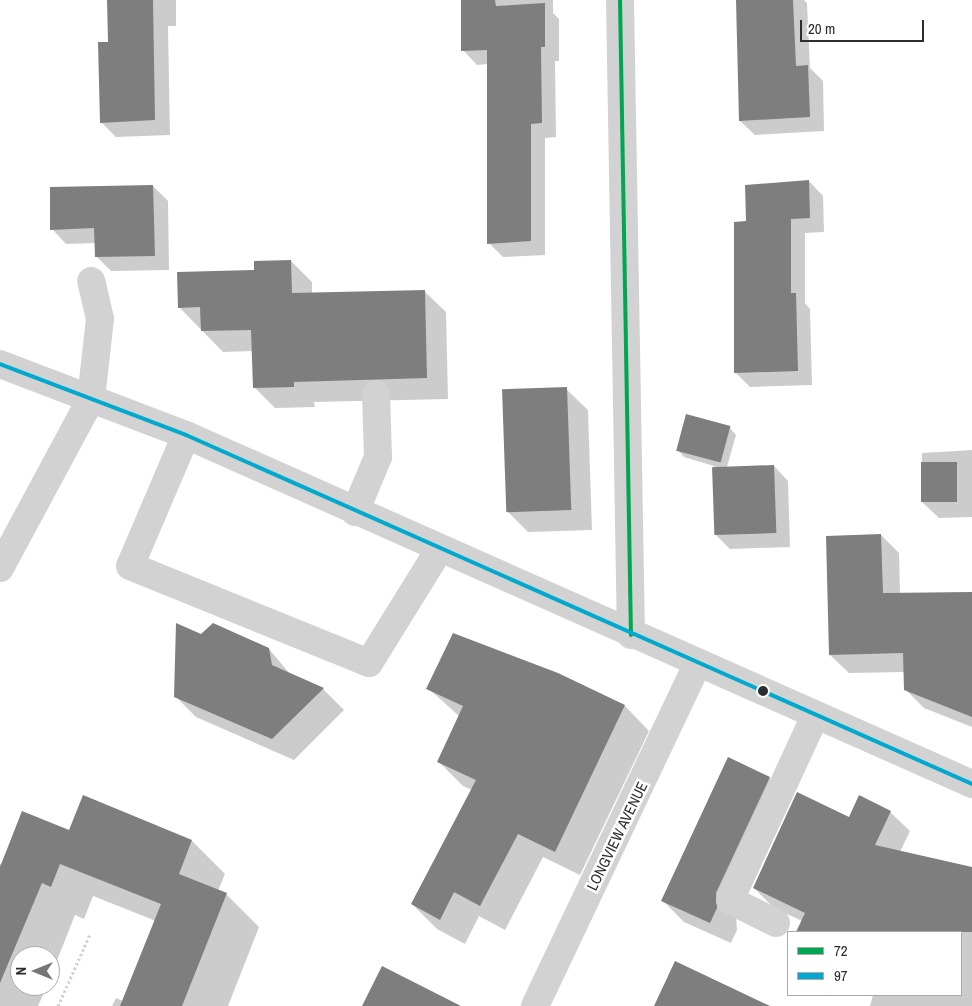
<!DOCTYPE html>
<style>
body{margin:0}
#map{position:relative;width:972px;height:1006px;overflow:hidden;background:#fff;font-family:"Archivo Narrow",sans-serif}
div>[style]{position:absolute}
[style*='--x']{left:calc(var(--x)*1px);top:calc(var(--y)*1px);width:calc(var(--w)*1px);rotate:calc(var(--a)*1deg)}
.shadow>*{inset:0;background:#0003}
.building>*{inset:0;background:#7e7e7e;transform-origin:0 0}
.path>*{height:3px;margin-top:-1.5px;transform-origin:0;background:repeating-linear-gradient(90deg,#d2d2d2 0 2.5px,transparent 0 5px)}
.minor>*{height:28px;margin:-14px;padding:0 14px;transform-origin:14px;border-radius:14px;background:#d2d2d2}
.bus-1>*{height:4px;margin:-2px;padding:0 2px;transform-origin:2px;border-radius:2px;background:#00a651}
.bus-2>*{height:4px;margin:-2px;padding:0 2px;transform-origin:2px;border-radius:2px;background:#00a9ce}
.dots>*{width:14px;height:14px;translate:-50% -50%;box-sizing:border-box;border:2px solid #fff;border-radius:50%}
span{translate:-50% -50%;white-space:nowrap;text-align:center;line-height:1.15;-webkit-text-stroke:5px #fff;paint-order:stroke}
.street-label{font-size:15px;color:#2d2d2d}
.legend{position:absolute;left:787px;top:931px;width:175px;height:65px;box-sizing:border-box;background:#fff;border:1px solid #ababab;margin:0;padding:6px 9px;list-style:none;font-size:15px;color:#2d2d2d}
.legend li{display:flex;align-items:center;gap:10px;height:25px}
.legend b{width:25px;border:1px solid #ababab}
.north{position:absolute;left:10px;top:946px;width:50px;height:50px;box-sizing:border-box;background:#fff;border:1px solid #ababab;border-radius:50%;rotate:270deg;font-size:14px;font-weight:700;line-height:20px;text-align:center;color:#2d2d2d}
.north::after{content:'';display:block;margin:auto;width:18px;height:22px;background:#767676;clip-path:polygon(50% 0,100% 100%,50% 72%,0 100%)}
.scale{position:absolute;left:800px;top:20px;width:124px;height:22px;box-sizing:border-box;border:2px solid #2d2d2d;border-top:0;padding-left:6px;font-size:15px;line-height:18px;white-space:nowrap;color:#2d2d2d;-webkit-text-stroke:4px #fff;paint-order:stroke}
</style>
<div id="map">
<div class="shadow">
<div style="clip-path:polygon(108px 0,176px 0,176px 26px,168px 26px,170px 135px,116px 137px,101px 122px,109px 43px)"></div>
<div style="clip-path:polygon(464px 0,553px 0,553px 13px,559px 19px,559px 61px,555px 61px,556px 137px,545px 138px,545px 255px,503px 257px,489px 243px,488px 64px,477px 65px,463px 50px)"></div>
<div style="clip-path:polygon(737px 0,804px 0,807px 3px,810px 68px,823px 81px,824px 131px,755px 135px,740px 121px)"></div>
<div style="clip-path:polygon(809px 181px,823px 196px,824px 232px,805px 233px,805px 303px,810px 309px,812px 385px,750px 387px,736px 373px,747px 222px)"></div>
<div style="clip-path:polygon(153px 186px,168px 201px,169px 270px,111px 271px,96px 256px,96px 243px,66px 244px,52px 229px)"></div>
<div style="clip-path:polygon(291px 261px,312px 282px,312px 294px,424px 291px,446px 312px,448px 399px,314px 402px,315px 407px,275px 408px,254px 387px,253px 351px,223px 352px,179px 307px,255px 271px)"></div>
<div style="clip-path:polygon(566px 389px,588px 410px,592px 530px,528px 532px,507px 511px)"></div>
<div style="clip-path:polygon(729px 427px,736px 435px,727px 467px,774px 466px,788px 481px,790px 547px,730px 549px,715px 534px,714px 466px,684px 457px,677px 449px)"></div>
<div style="clip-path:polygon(972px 450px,972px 517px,939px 518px,922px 502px,922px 453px)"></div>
<div style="clip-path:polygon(881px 535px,899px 553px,900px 594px,972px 594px,972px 727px,924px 708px,905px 689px,905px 672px,849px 673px,830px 655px)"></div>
<div style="clip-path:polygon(201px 635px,269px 649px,291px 675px,323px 689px,344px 710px,294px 760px,196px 717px,175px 696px)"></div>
<div style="clip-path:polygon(558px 674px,625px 706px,649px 731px,580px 875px,543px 857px,505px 930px,479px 916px,465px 944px,437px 929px,412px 904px,472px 790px,463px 786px,438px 761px,460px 717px,428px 688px)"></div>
<div style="clip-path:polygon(769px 778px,790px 799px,736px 915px,737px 930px,731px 943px,684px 922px,662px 900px)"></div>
<div style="clip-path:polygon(83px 797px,192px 841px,225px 874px,218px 891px,226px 894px,259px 927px,228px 1006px,112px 1006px,116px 998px,123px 1001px,156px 921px,93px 896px,84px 919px,75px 915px,50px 978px,50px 956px,20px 956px,20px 986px,47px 986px,38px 1006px,0 1006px,0 864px,70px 832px)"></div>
<div style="clip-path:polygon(890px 812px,910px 831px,900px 852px,972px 868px,972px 1006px,870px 1006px,873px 995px,961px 995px,961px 932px,797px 932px,802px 921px,774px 908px,754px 888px,849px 819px)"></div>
</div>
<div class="building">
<div style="clip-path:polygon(107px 0,153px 0,155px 120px,100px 123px,98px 42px,108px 42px)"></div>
<div style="clip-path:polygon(461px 0,495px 0,496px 6px,545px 3px,545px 47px,541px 47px,542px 123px,531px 124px,531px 241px,487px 244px,487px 50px,461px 51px)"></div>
<div style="clip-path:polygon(736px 0,793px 0,796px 66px,808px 65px,810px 117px,739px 121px)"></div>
<div style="clip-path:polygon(809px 180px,810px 218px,791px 219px,791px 293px,796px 293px,798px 371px,734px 373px,734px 222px,746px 221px,745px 185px)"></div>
<div style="clip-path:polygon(153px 185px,155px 256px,95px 257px,94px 228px,50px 230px,50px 187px)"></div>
<div style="clip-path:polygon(291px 260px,292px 293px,425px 290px,427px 378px,294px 382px,294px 387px,253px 388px,251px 330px,201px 331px,200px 307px,178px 308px,177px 272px,254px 270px,254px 261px)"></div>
<div style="left:567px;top:387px;width:123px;height:65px;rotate:88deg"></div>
<div style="left:686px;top:414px;width:46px;height:38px;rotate:15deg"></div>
<div style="left:921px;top:462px;width:36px;height:40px"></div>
<div style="left:774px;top:465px;width:68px;height:62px;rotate:88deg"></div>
<div style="clip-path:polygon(881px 534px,883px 593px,972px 592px,972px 717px,904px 690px,903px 653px,829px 655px,826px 536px)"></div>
<div style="clip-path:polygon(176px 623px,201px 634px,213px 623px,269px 648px,272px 665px,324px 688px,272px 739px,174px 697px)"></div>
<div style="clip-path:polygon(453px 633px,558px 673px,625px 705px,555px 852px,518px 834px,480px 906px,454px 892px,440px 920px,411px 904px,476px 780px,437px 762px,463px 706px,426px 689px)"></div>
<div style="clip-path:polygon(728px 757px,770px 777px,716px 893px,717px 908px,710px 923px,661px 901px)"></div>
<div style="clip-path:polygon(797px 792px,849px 817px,859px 795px,891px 811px,875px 845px,972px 867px,972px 932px,796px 932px,805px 913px,753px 888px)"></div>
<div style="clip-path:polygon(83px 795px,192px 840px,179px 874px,227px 893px,182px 1006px,120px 1006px,161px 904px,60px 864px,51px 887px,42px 883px,0 983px,0 867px,22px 811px,69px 830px)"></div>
<div style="clip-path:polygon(675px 961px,770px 1006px,654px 1006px)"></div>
<div style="clip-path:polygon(382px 966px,461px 1006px,362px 1006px)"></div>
</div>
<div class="path">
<div style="--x:58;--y:1006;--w:79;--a:-66"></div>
</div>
<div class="minor">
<div style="--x:620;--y:0;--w:635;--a:89.01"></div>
<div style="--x:0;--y:364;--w:199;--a:20.9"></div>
<div style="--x:186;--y:435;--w:860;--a:23.94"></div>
<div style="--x:186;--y:435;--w:142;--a:113.1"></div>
<div style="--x:130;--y:566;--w:258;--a:22.1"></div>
<div style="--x:369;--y:663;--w:133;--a:-58.2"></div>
<div style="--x:355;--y:512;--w:60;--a:-67.3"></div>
<div style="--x:378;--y:457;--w:63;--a:-91.8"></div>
<div style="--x:0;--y:568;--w:192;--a:-61.7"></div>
<div style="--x:91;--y:399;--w:81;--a:-83.6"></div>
<div style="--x:100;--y:319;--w:39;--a:-103"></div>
<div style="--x:776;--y:923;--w:51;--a:-153.4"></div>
<div style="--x:730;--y:900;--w:203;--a:-65.2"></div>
<div style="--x:535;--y:1006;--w:378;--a:-64.6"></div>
</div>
<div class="bus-1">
<div style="--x:620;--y:0;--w:635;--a:89.01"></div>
</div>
<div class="bus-2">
<div style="--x:0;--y:364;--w:199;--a:20.9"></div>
<div style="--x:186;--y:435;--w:860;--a:23.94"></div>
</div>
<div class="dots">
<div style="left:763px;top:691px;background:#2d2d2d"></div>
</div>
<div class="street-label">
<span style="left:617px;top:836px;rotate:-64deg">LONGVIEW AVENUE</span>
</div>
<ul class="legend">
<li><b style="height:6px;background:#00a651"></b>72</li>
<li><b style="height:6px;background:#00a9ce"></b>97</li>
</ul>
<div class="north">N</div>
<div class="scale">20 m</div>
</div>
